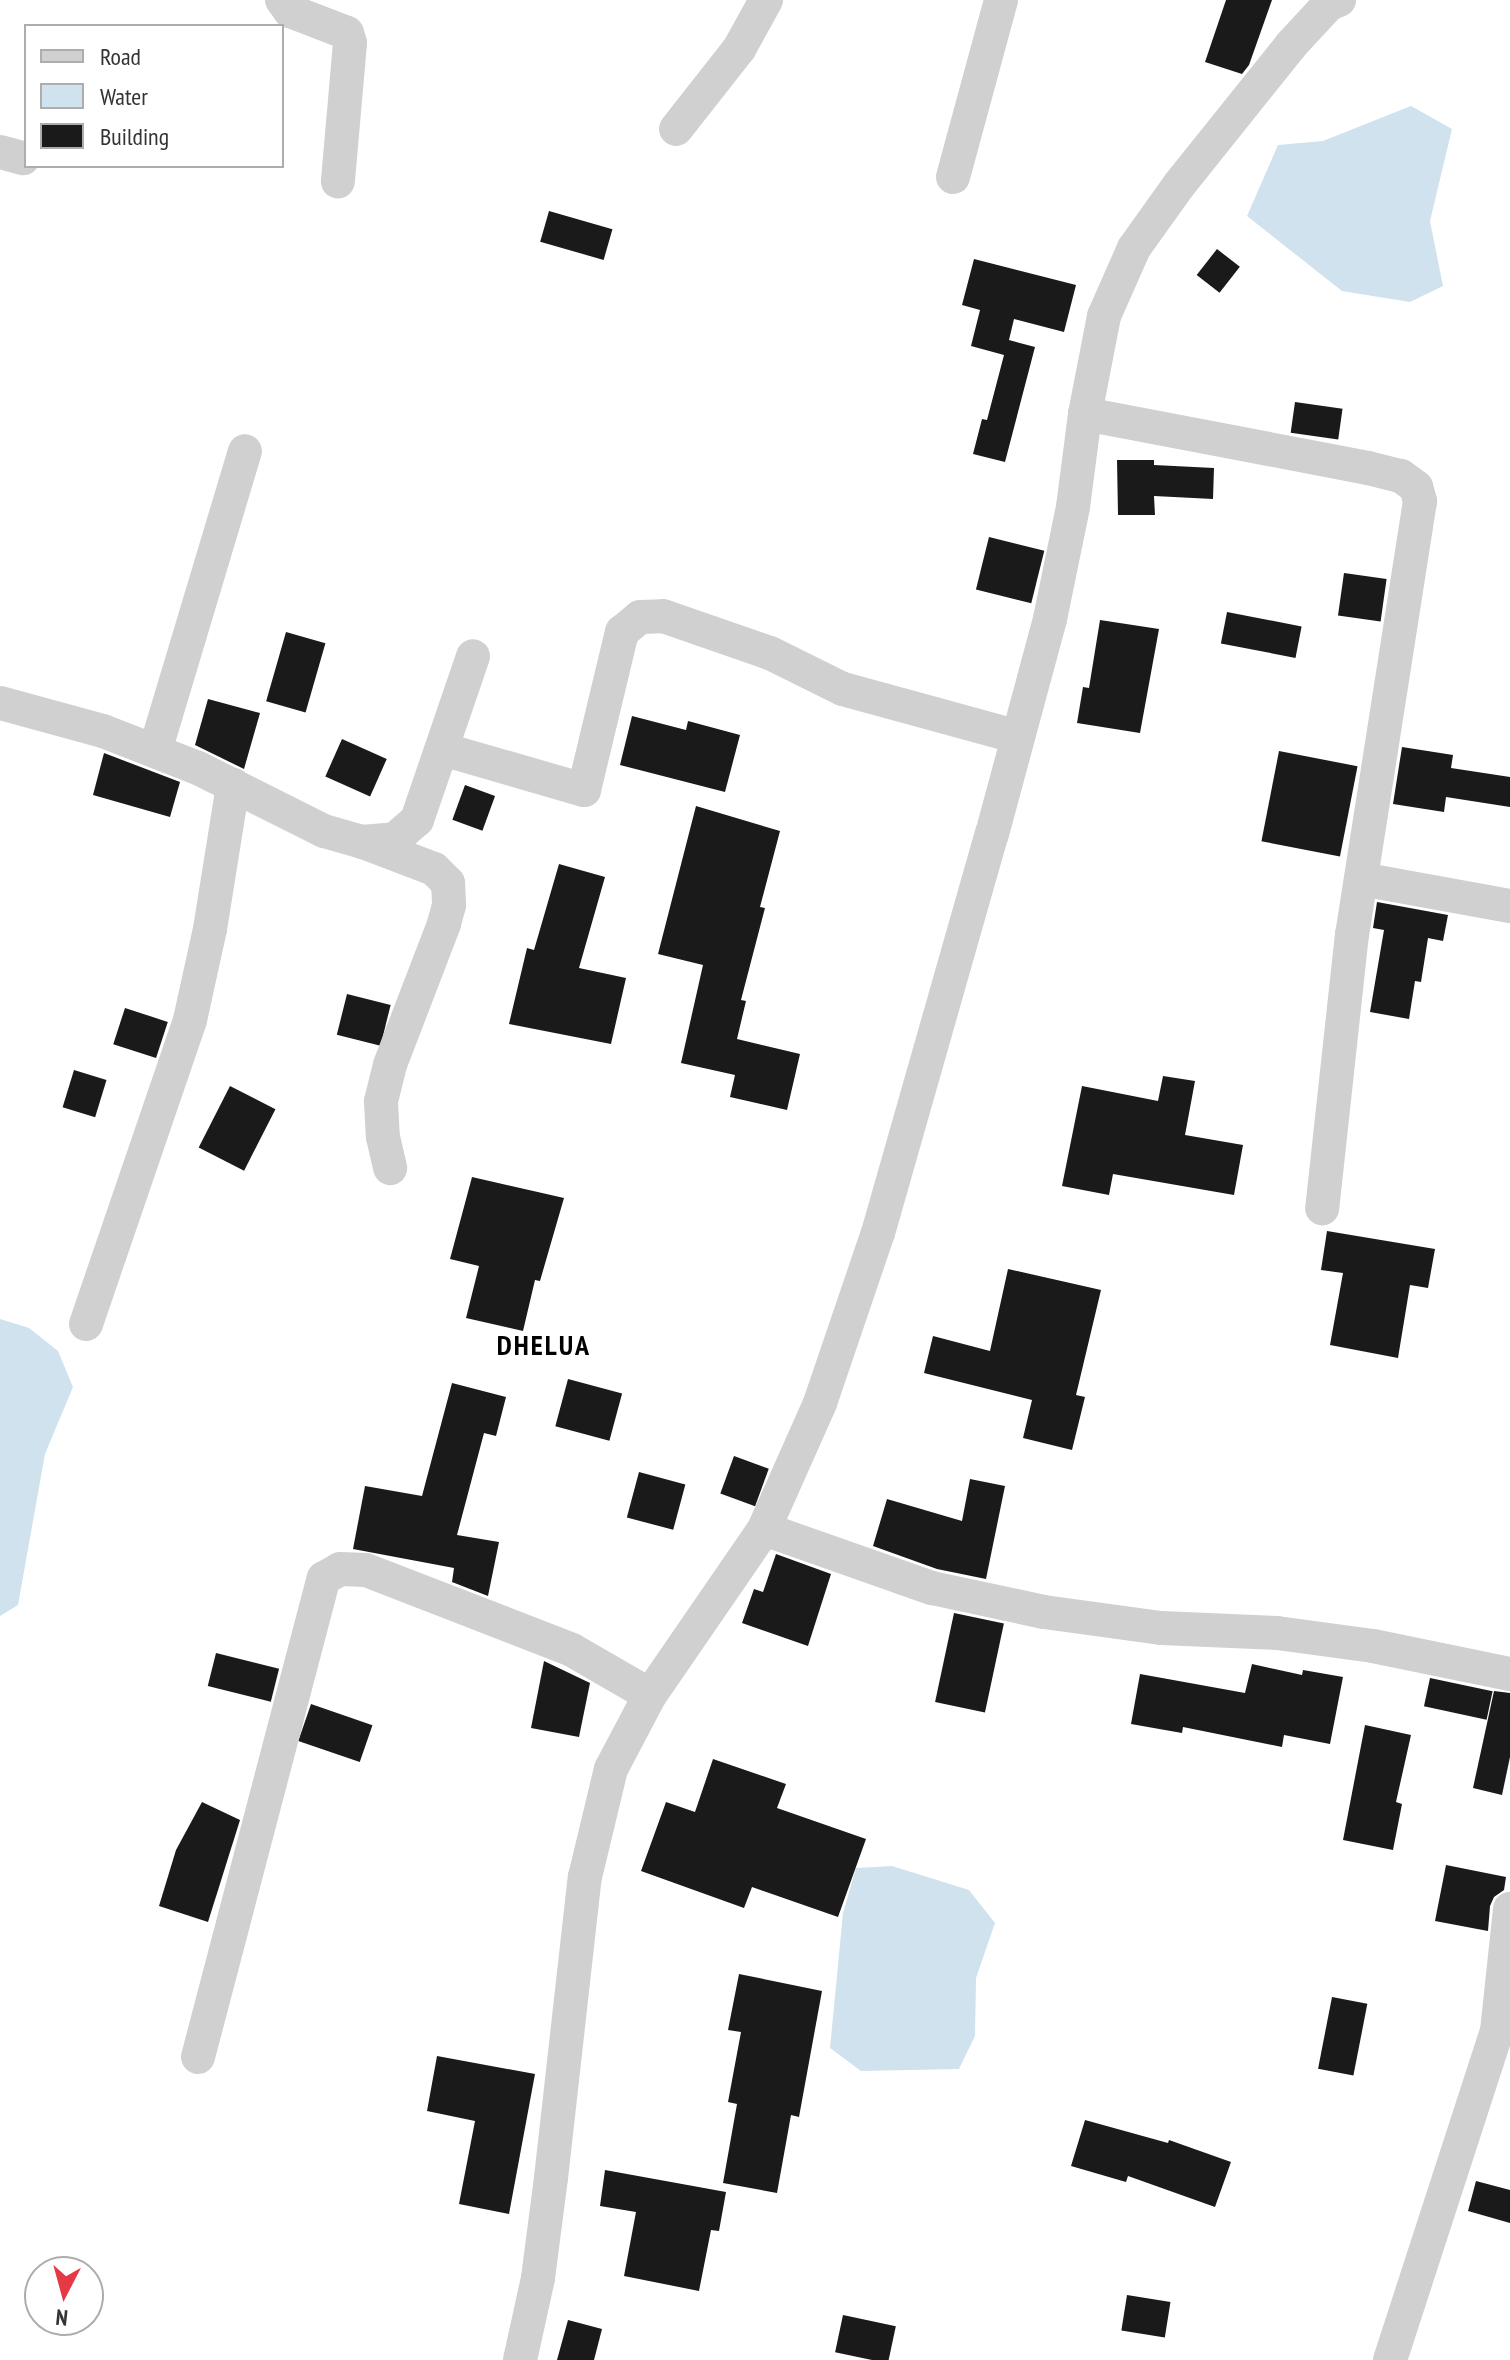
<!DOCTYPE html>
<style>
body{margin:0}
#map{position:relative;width:1510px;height:2360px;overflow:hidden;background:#fff;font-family:"PT Sans Narrow",sans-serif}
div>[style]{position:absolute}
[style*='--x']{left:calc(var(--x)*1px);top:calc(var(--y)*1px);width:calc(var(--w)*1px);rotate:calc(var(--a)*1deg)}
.water>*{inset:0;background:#cfe2ee}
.building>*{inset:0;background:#1a1a1a;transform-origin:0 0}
.street>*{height:34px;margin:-17px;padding:0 17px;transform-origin:17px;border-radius:17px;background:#d0d0d0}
span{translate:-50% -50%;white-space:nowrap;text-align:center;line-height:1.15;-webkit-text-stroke:8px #fff;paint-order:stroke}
.district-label{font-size:28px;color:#000;font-weight:700;letter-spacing:2px}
.legend{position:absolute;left:24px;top:24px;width:260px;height:144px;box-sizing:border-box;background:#fff;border:2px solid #adadad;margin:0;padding:10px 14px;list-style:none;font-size:24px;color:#333}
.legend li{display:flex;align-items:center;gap:16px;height:40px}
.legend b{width:40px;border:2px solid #adadad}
.north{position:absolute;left:24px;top:2256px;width:80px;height:80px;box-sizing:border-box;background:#fff;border:2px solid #adadad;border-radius:50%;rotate:186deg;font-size:22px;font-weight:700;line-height:32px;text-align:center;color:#333}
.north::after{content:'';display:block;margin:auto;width:28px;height:36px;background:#e63946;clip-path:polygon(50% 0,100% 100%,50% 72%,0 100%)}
</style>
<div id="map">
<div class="water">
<div style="clip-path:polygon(1411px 106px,1452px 129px,1430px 221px,1443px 286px,1410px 302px,1342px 291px,1247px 216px,1278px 145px,1323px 141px)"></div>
<div style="clip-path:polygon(0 1319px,29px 1328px,58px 1351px,73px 1387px,45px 1454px,18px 1605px,0 1616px)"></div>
<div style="clip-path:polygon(892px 1866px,969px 1890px,995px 1923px,976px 1978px,975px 2036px,959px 2069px,861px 2071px,830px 2048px,843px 1913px,856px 1868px)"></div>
</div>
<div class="building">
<div style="clip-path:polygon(1226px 0,1272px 0,1249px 65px,1242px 74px,1205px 62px)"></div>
<div style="left:549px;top:211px;width:66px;height:32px;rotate:16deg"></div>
<div style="left:1217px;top:249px;width:29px;height:33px;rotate:38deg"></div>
<div style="clip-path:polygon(974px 259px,1076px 285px,1064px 332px,1014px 319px,1009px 340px,1035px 347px,1005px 462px,973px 454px,982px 419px,987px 420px,1004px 355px,971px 346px,980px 310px,962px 305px)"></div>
<div style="left:1295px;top:402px;width:48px;height:31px;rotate:8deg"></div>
<div style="clip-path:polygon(1117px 460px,1154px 460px,1154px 465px,1214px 468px,1213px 499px,1154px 496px,1155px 515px,1118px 515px)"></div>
<div style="left:989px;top:537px;width:57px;height:54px;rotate:14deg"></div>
<div style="left:1344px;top:573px;width:43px;height:43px;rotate:8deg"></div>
<div style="left:1227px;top:612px;width:76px;height:32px;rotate:11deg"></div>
<div style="clip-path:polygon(1100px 620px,1159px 629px,1140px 733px,1077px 723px,1083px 687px,1089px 688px)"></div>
<div style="left:286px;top:632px;width:41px;height:72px;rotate:16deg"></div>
<div style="clip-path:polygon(208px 699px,260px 713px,244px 769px,195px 745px)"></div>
<div style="clip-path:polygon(632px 716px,686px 730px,688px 721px,740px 735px,725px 792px,620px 765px)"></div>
<div style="left:342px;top:739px;width:49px;height:41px;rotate:24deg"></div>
<div style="clip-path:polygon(1402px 747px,1453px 755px,1451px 768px,1510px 777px,1510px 807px,1446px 797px,1444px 812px,1393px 804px)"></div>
<div style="left:1279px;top:751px;width:80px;height:92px;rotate:11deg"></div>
<div style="clip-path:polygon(104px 753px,180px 782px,170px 817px,93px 795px)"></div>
<div style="left:465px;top:785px;width:32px;height:37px;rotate:20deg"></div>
<div style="clip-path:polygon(696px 806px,780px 831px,760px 907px,765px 908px,741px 1000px,746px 1001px,737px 1039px,800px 1054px,787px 1110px,730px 1097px,735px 1075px,681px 1063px,703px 965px,658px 954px)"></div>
<div style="clip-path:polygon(559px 864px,605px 877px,579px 968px,626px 978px,611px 1044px,509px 1024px,527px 948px,534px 950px)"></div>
<div style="clip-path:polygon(1377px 902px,1448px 915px,1443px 941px,1428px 938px,1421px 982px,1415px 981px,1409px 1019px,1370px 1012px,1384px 930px,1373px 928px)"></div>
<div style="left:347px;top:994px;width:45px;height:42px;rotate:14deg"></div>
<div style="left:125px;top:1008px;width:45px;height:38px;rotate:18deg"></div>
<div style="left:74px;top:1070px;width:34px;height:39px;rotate:17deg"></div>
<div style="clip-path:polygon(1163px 1076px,1195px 1081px,1185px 1135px,1243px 1145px,1234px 1195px,1113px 1174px,1109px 1195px,1062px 1186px,1082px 1086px,1158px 1101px)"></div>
<div style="left:230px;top:1086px;width:51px;height:69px;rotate:27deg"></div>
<div style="clip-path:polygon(472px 1177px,564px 1198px,540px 1281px,535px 1280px,523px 1331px,466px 1318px,479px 1266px,450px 1259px)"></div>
<div style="clip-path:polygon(1327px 1231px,1435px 1249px,1428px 1288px,1410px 1285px,1398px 1358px,1330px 1345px,1343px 1273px,1321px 1270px)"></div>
<div style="clip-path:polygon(1008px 1269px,1101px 1290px,1076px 1395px,1085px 1397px,1072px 1450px,1023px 1438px,1032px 1400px,924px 1373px,933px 1336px,990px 1351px)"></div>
<div style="left:568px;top:1379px;width:56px;height:49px;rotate:15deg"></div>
<div style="clip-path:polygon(452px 1383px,506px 1397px,496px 1436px,484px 1433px,457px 1535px,499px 1542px,488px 1596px,452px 1582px,454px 1568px,353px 1549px,365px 1486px,422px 1496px)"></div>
<div style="left:734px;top:1456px;width:37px;height:40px;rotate:20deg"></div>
<div style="left:639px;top:1472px;width:48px;height:47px;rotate:15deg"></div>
<div style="clip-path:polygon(970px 1479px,1005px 1486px,986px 1579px,937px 1569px,873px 1546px,887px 1499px,962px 1521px)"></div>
<div style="clip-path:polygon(776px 1554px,831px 1574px,808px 1646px,742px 1623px,754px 1589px,763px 1592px)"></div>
<div style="left:954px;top:1613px;width:51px;height:91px;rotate:12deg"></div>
<div style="left:216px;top:1653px;width:65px;height:34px;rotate:14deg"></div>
<div style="clip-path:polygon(544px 1661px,590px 1683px,579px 1737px,531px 1728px)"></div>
<div style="clip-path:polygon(1252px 1664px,1302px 1675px,1303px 1670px,1343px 1677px,1330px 1744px,1284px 1735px,1282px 1747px,1183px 1727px,1182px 1733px,1131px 1724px,1140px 1674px,1245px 1693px)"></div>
<div style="left:1430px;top:1678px;width:64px;height:29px;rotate:12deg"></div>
<div style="clip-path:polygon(1494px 1691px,1510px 1693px,1510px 1757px,1502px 1795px,1473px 1788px)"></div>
<div style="left:311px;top:1704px;width:65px;height:39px;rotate:19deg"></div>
<div style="clip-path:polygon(1365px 1725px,1411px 1735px,1396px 1802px,1402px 1804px,1393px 1850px,1343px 1840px)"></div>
<div style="clip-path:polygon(713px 1759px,786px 1784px,777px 1808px,866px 1839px,838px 1917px,752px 1887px,744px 1908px,641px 1871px,666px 1802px,695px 1812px)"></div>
<div style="clip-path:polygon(202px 1802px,240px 1820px,208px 1922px,159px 1906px,176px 1850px)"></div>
<div style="clip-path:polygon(1446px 1865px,1506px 1877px,1504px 1890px,1494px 1897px,1490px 1906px,1488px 1931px,1435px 1921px)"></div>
<div style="clip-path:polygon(739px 1974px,822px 1991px,799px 2117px,791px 2115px,777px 2193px,723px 2183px,737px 2104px,728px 2102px,741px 2032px,728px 2030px)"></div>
<div style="left:1332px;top:1997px;width:36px;height:73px;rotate:11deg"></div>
<div style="clip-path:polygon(437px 2056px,535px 2074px,509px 2214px,459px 2204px,475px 2121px,427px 2111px)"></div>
<div style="clip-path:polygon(1085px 2120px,1168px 2143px,1169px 2140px,1231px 2162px,1215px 2207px,1128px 2176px,1126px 2182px,1071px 2166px)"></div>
<div style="clip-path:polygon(605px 2170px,726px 2192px,719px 2231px,711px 2230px,699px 2291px,624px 2276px,636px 2212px,600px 2206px)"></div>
<div style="clip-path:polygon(1476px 2181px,1510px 2190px,1510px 2223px,1468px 2211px)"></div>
<div style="left:1127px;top:2295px;width:44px;height:36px;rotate:9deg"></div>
<div style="left:843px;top:2315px;width:54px;height:38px;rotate:12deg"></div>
<div style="clip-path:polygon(568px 2320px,602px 2329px,594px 2360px,557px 2360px)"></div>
</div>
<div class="street">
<div style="--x:282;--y:0;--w:14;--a:54"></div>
<div style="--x:290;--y:11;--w:61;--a:21.1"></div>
<div style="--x:347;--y:33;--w:10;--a:73"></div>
<div style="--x:350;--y:43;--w:139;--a:95"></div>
<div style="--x:676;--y:129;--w:102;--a:-51.8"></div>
<div style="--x:739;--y:49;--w:56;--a:-61.1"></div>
<div style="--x:0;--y:152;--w:24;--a:15"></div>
<div style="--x:953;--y:177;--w:183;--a:-74.8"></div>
<div style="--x:1085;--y:414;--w:288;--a:10.8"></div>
<div style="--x:1368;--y:468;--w:34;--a:14"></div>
<div style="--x:1401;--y:476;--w:19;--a:36"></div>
<div style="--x:1416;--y:487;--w:15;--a:74"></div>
<div style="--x:1420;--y:501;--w:438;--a:98.9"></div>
<div style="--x:1352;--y:934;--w:276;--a:96.2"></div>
<div style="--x:0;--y:703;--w:107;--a:15.2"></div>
<div style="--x:103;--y:731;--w:102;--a:21.3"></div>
<div style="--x:198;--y:768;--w:141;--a:26.6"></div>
<div style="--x:324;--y:831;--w:40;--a:16"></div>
<div style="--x:362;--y:842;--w:33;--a:-5"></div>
<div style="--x:395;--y:839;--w:29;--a:-41"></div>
<div style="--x:417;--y:820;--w:173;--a:-71.1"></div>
<div style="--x:442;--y:749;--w:148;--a:16.1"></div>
<div style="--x:584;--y:790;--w:163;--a:-76.5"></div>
<div style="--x:622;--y:632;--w:23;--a:-40"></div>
<div style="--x:640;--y:617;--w:23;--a:-2"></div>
<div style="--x:663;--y:616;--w:113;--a:19.1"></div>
<div style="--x:770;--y:653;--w:81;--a:26.3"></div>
<div style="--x:843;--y:689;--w:181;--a:15.3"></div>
<div style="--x:155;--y:751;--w:313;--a:-73.3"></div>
<div style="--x:366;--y:843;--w:73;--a:20.9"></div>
<div style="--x:434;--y:869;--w:20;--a:45"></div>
<div style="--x:448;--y:883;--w:22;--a:87"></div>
<div style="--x:449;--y:905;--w:20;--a:105"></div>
<div style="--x:444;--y:924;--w:151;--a:111"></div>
<div style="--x:390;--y:1065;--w:38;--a:104"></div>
<div style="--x:381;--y:1102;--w:35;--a:87"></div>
<div style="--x:383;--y:1137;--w:32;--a:77"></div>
<div style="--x:1361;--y:879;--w:151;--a:10.3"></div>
<div style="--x:86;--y:1324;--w:321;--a:-71.1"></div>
<div style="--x:190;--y:1020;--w:93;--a:-77.6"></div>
<div style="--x:210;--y:929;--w:146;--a:-80.9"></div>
<div style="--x:764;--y:1529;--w:178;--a:19.4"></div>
<div style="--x:932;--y:1588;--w:115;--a:12.1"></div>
<div style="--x:1044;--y:1612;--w:118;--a:7.8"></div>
<div style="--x:1161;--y:1628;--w:116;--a:2.5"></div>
<div style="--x:1277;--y:1633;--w:97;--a:7.7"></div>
<div style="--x:1373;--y:1646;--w:140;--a:11.6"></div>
<div style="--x:198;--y:2057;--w:495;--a:-75.3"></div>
<div style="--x:324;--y:1578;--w:18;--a:-29"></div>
<div style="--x:340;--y:1569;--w:26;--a:2"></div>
<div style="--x:366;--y:1570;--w:221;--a:21.2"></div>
<div style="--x:572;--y:1650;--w:90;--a:30"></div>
<div style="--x:520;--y:2360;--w:84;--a:-77.6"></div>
<div style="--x:538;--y:2278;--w:101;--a:-82.6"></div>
<div style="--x:551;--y:2178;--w:303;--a:-83.6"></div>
<div style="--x:585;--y:1877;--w:111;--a:-76.5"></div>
<div style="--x:611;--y:1769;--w:84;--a:-62.2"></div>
<div style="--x:650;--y:1695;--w:201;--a:-55.5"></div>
<div style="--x:764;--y:1529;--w:138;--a:-66"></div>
<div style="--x:820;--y:1403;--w:180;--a:-71.2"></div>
<div style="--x:878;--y:1233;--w:415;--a:-74.1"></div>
<div style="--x:992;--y:834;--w:223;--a:-74.9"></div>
<div style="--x:1050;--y:619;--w:114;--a:-78.4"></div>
<div style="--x:1073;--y:507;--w:94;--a:-82.6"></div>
<div style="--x:1085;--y:414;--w:100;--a:-79"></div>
<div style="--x:1104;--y:316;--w:74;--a:-66.2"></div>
<div style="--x:1134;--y:248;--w:77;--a:-54.5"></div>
<div style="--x:1179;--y:185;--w:179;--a:-51.3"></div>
<div style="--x:1291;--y:45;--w:56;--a:-47.2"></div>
<div style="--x:1329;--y:4;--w:11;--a:-22"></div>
<div style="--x:1390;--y:2360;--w:346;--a:-72"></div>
<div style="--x:1497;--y:2031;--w:123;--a:-83.9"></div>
</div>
<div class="district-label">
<span style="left:544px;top:1345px">DHELUA</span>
</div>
<ul class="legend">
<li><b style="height:10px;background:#d0d0d0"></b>Road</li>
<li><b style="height:22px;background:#cfe2ee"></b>Water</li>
<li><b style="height:22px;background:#1a1a1a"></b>Building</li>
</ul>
<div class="north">N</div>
</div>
